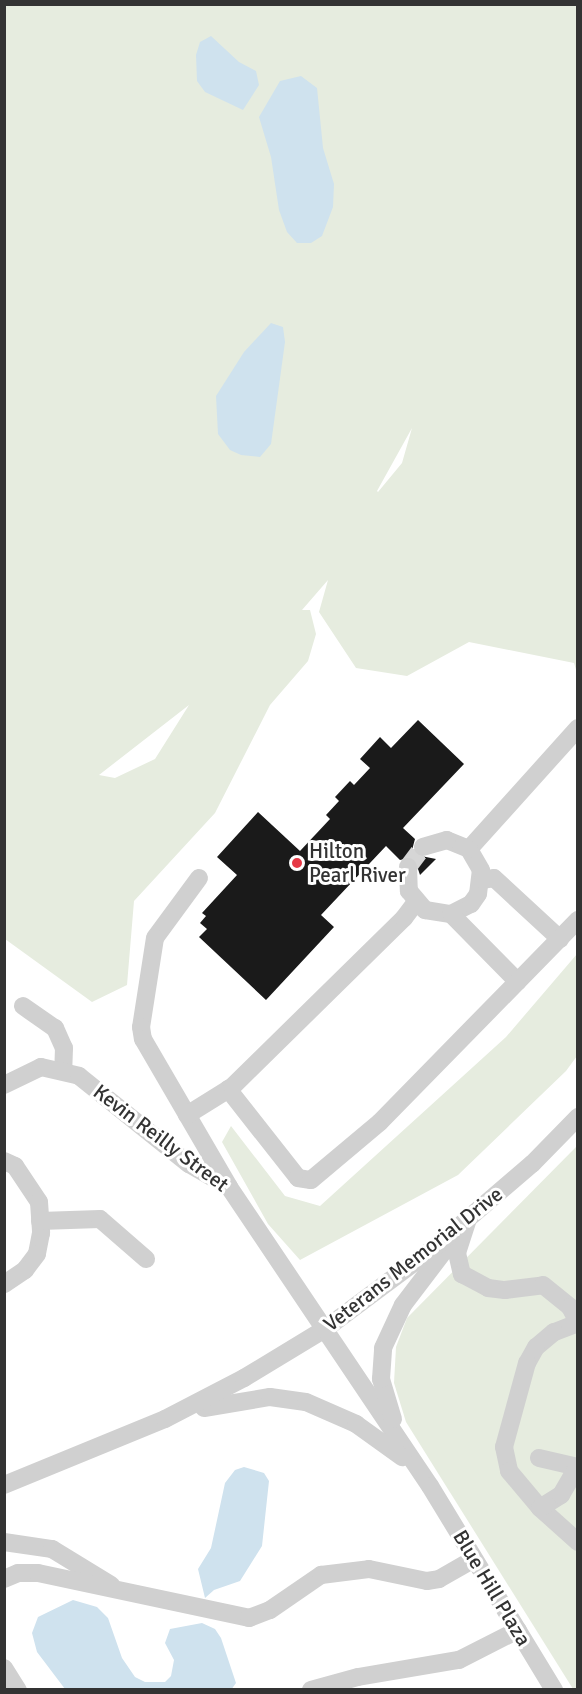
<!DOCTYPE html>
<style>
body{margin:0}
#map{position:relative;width:582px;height:1694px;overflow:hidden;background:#fff;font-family:Signika,sans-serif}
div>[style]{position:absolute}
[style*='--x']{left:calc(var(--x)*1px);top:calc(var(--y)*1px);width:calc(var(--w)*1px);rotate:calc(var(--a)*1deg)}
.green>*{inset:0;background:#e6ecdf}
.water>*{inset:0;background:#cfe2ee}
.building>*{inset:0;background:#1a1a1a}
.minor-tunnel>*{height:18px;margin-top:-9px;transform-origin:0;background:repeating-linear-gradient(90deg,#d6d6d6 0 18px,transparent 0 27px)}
.minor>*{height:18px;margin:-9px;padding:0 9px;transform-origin:9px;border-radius:9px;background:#d0d0d0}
.dots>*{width:16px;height:16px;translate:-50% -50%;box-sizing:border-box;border:3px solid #fff;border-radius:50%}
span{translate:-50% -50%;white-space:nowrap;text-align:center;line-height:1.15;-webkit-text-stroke:6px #fff;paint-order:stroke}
.poi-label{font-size:21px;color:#333}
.left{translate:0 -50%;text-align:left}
.street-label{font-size:21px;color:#333}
.frame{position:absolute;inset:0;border:6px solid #333;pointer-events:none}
</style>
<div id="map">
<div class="green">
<div style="clip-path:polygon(evenodd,4px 5px,577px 5px,577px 673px,574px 663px,469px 642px,407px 676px,356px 668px,319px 612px,328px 580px,302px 610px,310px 610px,316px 634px,308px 661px,270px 705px,215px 813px,134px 901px,127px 985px,92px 1002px,5px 939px,4px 5px,412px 428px,402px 463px,378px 492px,377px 491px,412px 428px,4px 5px,189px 705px,155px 759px,115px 778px,99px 775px,189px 705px)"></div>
<div style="clip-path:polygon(577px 954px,577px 1056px,566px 1071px,458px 1175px,300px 1260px,268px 1224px,222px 1142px,231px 1126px,285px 1196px,320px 1206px,506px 1037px)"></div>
<div style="clip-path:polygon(577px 1146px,577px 1689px,573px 1689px,406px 1422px,394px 1383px,396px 1347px,407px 1318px)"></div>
</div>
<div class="water">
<div style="clip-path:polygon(211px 36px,239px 62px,256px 71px,259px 85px,243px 110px,205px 92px,197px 81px,196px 55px,200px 42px)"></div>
<div style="clip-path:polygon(301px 76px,317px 88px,323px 148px,334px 184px,333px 207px,322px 236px,311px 243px,297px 243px,287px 232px,279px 210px,271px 157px,259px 117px,280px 81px)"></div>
<div style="clip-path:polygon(271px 323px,283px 327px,285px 342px,271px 444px,260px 457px,241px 455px,230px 450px,218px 434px,216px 396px,244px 352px)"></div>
<div style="clip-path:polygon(244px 1467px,264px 1473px,269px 1481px,262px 1546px,240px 1581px,214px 1590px,205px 1598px,198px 1569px,211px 1548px,225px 1483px,235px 1470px)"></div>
<div style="clip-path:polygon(73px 1600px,97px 1607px,108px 1618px,122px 1658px,135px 1677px,145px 1682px,165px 1682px,171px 1676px,174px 1660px,165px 1643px,170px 1629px,202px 1623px,215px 1629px,221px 1638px,236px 1683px,231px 1690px,65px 1689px,37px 1652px,32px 1633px,38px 1617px)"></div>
</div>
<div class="building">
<div style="clip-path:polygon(418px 720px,464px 764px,403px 828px,415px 839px,412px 850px,416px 855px,436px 859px,420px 875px,414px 857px,400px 860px,386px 846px,321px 915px,334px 927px,266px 1000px,199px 937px,207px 929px,200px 923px,206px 916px,202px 913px,237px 875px,217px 857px,258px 812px,300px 851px,330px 819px,326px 815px,339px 801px,335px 797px,350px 781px,354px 785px,370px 768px,360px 759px,380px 737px,391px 748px)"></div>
</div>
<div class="minor-tunnel">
<div style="--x:408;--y:867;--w:25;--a:-53"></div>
</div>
<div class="minor">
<div style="--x:469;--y:849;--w:163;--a:-48"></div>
<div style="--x:408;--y:867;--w:24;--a:88"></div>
<div style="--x:409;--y:891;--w:25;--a:50"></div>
<div style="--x:425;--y:910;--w:26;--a:9"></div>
<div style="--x:451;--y:914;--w:22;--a:-27"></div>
<div style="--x:471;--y:904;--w:12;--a:-55"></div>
<div style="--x:478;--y:894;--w:24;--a:-83"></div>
<div style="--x:481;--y:870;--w:24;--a:-120"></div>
<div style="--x:469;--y:849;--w:24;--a:-158"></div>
<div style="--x:447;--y:840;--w:25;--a:164"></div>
<div style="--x:199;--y:878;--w:74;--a:126.3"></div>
<div style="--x:155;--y:938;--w:90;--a:98.9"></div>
<div style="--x:141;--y:1027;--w:12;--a:81"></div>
<div style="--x:143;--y:1039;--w:171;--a:59.8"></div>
<div style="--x:483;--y:880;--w:11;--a:-10"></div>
<div style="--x:494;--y:878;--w:90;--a:42.7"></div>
<div style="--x:451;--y:914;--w:95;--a:45.4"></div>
<div style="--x:23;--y:1006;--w:39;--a:35"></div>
<div style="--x:55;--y:1028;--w:22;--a:66"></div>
<div style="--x:64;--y:1048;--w:23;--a:92"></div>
<div style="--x:4;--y:1085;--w:41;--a:-25.9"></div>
<div style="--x:41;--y:1067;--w:39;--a:13"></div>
<div style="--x:79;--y:1076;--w:141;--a:38.7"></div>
<div style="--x:189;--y:1164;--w:46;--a:29.9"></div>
<div style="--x:229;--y:1187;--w:360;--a:56.1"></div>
<div style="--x:430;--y:1486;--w:239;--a:58.7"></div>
<div style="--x:228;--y:1089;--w:113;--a:51.8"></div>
<div style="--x:298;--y:1178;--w:13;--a:9"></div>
<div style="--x:311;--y:1180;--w:90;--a:-40"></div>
<div style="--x:380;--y:1122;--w:283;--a:-45.6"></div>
<div style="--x:187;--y:1115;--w:53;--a:-31.9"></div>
<div style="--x:232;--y:1087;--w:241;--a:-44.5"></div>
<div style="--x:404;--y:918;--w:20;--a:-53"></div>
<div style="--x:4;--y:1161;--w:12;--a:24"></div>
<div style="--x:15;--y:1166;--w:43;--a:56.3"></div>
<div style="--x:39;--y:1202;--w:31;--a:86"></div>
<div style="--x:41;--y:1233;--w:21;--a:101"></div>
<div style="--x:37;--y:1254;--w:20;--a:127"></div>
<div style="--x:25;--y:1270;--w:25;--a:146"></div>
<div style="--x:468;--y:1219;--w:36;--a:108"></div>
<div style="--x:457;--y:1253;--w:22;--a:77"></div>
<div style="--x:462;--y:1274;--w:30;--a:28"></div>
<div style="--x:488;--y:1288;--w:17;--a:7"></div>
<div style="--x:505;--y:1290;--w:38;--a:-7"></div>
<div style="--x:543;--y:1285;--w:35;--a:39"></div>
<div style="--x:570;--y:1307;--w:17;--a:62"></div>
<div style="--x:40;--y:1221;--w:60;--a:-1.9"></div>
<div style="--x:100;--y:1219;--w:61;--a:41"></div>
<div style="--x:578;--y:1323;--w:26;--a:159"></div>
<div style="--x:554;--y:1332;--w:23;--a:140"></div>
<div style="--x:536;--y:1347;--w:18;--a:119"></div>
<div style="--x:527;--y:1363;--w:87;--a:105.3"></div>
<div style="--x:504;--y:1447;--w:25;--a:78"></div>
<div style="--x:509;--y:1471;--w:48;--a:50"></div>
<div style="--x:540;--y:1508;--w:51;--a:41.8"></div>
<div style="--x:204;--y:1408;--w:67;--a:-9.5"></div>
<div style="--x:270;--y:1397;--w:36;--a:8"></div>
<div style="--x:306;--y:1402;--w:55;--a:23.7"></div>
<div style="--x:356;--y:1424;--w:57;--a:35.7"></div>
<div style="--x:393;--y:1419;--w:42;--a:-106.7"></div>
<div style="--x:381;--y:1379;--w:31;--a:-86"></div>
<div style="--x:383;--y:1348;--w:47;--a:-65.1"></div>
<div style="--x:403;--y:1305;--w:74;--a:-52.7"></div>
<div style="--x:539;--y:1458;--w:40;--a:13"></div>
<div style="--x:4;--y:1485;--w:174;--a:-22.3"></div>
<div style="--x:165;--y:1419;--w:89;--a:-27.4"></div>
<div style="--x:244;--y:1378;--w:95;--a:-31.2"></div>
<div style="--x:325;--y:1329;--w:137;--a:-36.7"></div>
<div style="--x:435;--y:1247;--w:128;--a:-40.6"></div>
<div style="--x:532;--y:1164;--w:66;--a:-45.6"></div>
<div style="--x:540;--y:1508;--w:25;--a:-32"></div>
<div style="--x:561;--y:1495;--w:32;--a:-60"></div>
<div style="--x:4;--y:1542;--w:49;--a:8.3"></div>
<div style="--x:52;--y:1549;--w:69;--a:31.4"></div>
<div style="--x:4;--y:1579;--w:15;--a:-23"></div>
<div style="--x:18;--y:1573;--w:20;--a:0"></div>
<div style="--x:38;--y:1573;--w:216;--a:12"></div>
<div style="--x:249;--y:1618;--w:22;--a:-21"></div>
<div style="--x:270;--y:1610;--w:62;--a:-34.5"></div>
<div style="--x:321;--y:1575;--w:48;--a:-7.1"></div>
<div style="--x:369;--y:1569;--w:59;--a:11.7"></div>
<div style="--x:427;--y:1581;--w:12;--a:-9"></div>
<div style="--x:439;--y:1579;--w:40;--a:-29.7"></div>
<div style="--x:4;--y:1668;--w:26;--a:58"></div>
<div style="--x:311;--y:1690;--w:49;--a:-15.5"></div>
<div style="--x:358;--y:1677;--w:102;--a:-9.6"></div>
<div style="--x:459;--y:1660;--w:66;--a:-27"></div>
</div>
<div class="dots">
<div style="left:297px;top:863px;background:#e63946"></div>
</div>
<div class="poi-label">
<span class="left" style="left:309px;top:863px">Hilton<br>Pearl River</span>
</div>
<div class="street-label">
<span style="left:161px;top:1138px;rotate:37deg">Kevin Reilly Street</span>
<span style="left:413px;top:1259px;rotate:-38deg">Veterans Memorial Drive</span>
<span style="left:492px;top:1588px;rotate:59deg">Blue Hill Plaza</span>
</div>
<div class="frame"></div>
</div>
